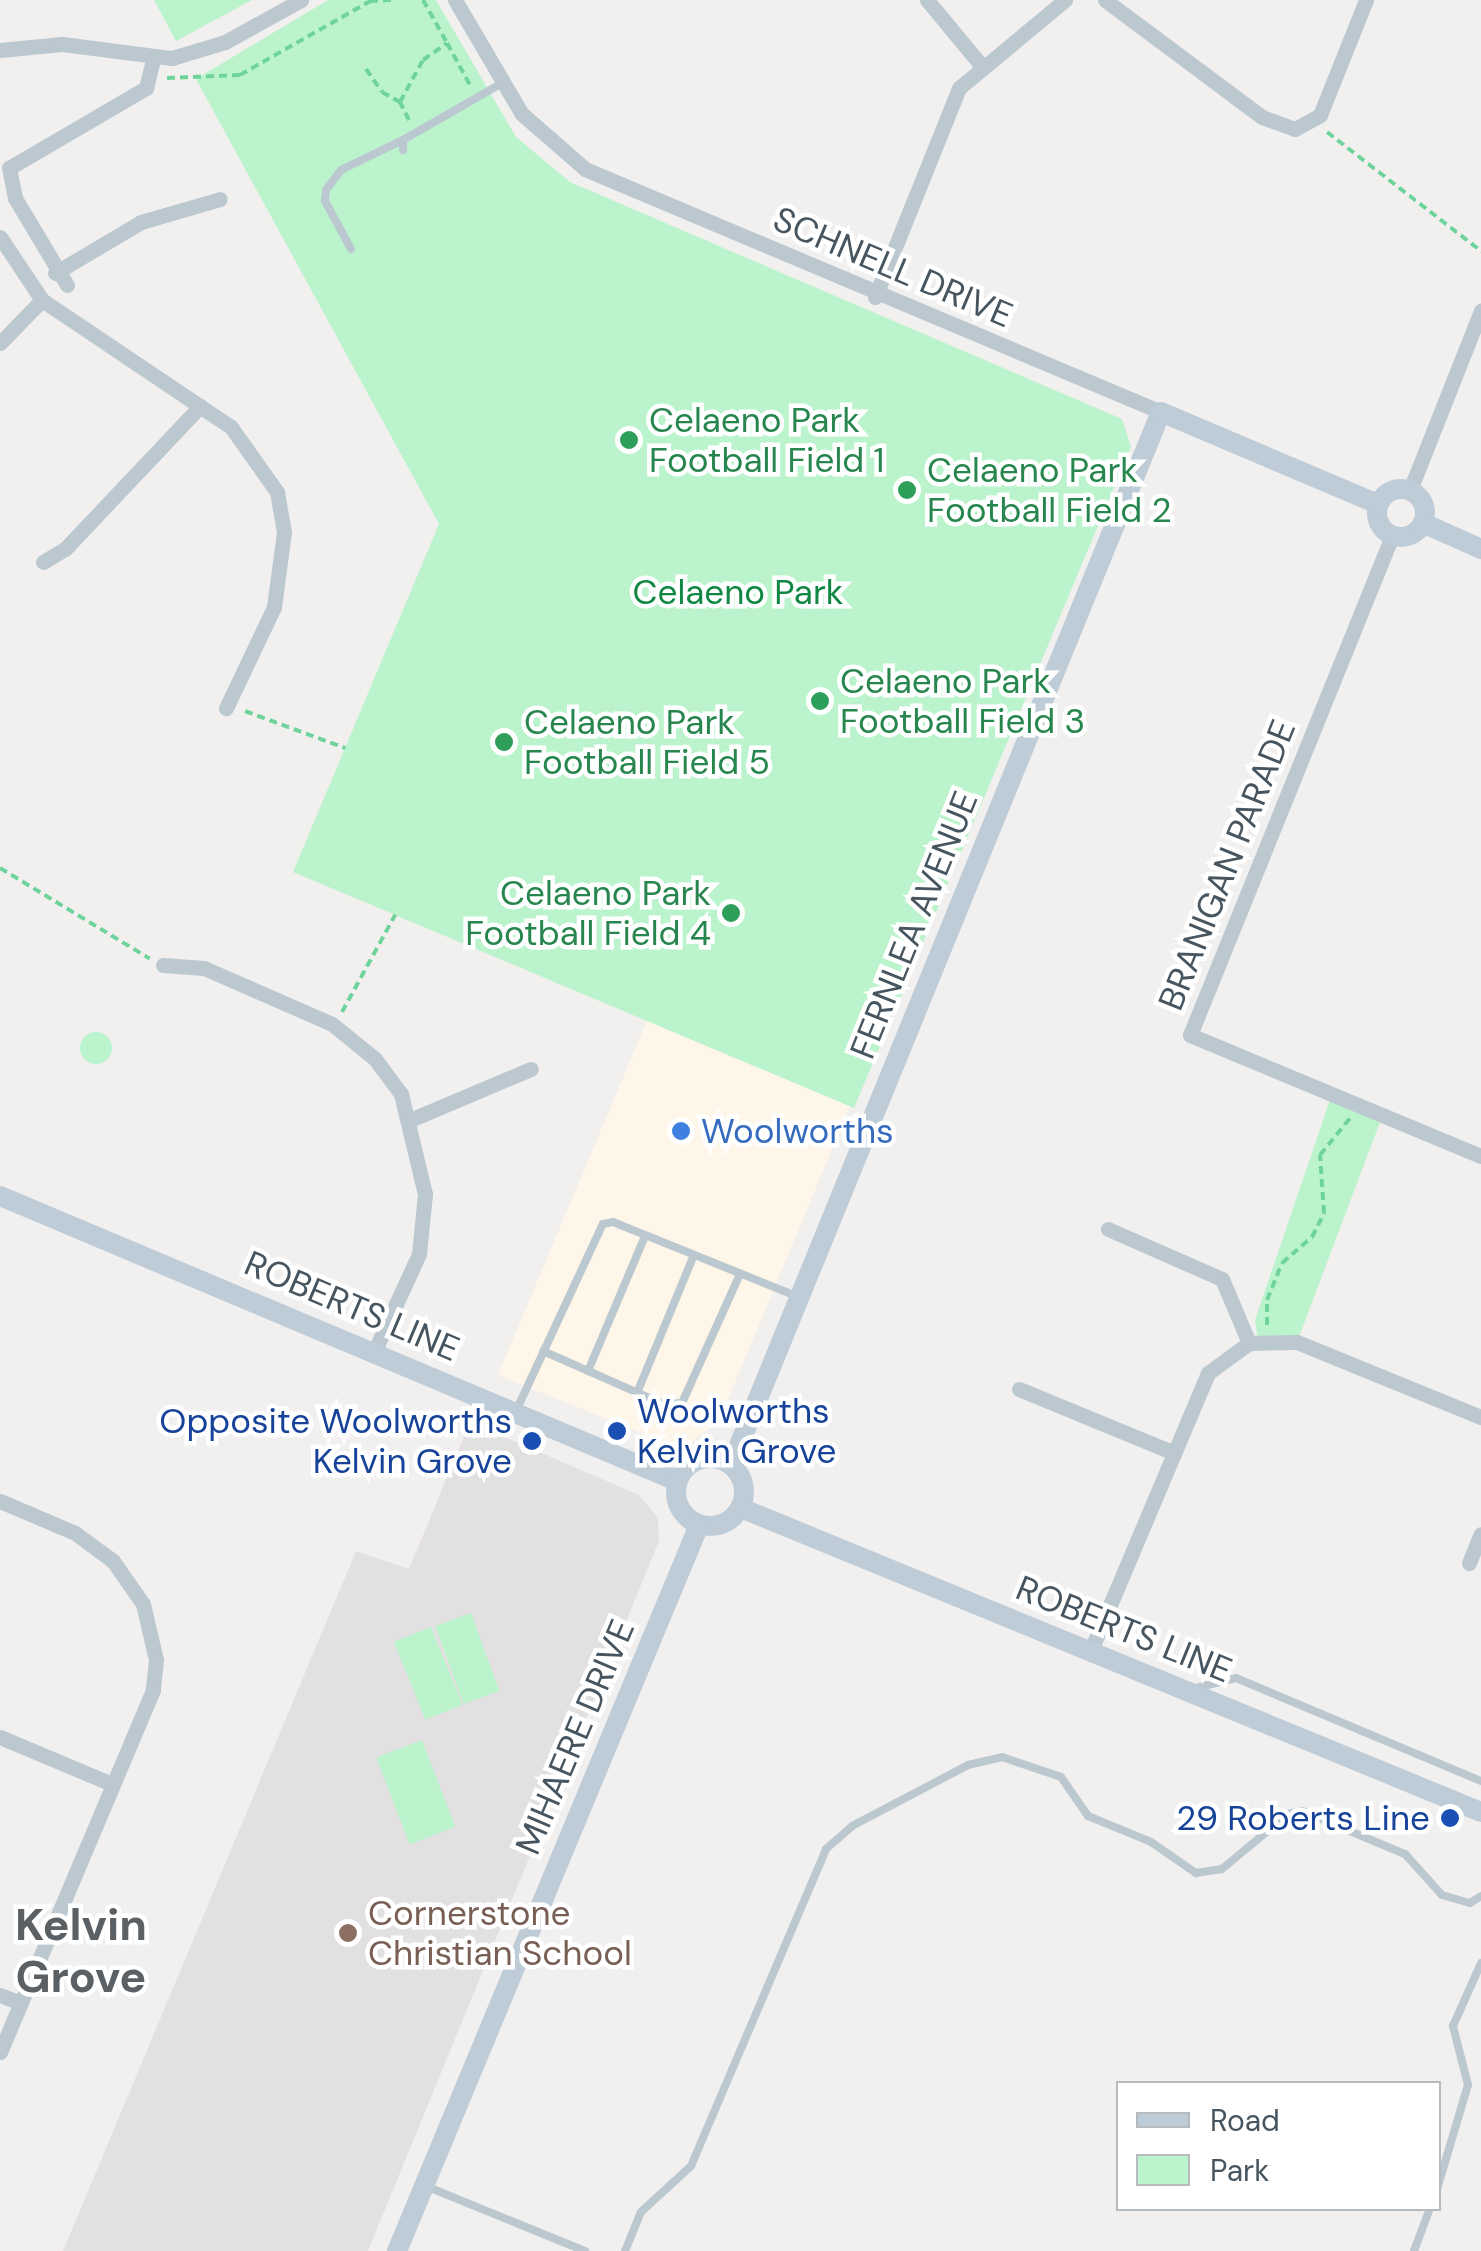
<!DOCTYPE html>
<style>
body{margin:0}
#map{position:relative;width:1481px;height:2251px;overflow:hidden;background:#f2efef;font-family:"DM Sans",sans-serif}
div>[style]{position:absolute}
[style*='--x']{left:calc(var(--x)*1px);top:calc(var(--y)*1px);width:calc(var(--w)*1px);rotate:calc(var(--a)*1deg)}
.commercial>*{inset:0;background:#fef6e8}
.education>*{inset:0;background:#e3e0e1}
.green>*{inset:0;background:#baf3cc;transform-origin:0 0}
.round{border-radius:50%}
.path>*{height:4px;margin-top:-2px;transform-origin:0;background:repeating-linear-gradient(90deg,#6fd49b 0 8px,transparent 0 13px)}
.lane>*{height:8px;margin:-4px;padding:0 4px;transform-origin:4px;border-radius:4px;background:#bcc8d0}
.street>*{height:15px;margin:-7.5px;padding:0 7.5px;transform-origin:7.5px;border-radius:7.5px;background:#bcc8d0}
.secondary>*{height:20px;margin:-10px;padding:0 10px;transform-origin:10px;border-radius:10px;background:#beccd8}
.secondary>.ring{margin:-10px;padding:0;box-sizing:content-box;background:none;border:20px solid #beccd8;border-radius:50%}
.dots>*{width:28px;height:28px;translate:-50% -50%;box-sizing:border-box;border:5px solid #fff;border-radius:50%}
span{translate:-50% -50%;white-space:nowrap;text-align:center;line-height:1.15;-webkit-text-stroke:9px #fff;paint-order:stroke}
.street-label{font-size:35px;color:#46555f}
.leisure-label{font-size:35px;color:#27864d}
.left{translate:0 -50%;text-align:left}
.right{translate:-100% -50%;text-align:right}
.park-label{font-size:35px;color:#0f8743}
.shop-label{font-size:35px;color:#366cbe}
.transit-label{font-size:35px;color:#164399}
.education-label{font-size:35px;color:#785e54}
.district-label{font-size:45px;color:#5b6065;font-weight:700}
.legend{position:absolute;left:1116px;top:2081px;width:325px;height:130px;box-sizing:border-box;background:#fff;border:2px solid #b5bbbf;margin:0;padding:12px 18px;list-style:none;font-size:30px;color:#46555f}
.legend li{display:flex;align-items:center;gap:20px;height:50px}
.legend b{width:50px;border:2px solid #b5bbbf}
</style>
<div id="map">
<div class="commercial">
<div style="clip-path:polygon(647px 1021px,850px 1106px,719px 1421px,691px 1442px,674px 1446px,498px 1375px)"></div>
</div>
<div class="education">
<div style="clip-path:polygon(470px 1422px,639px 1495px,658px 1518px,659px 1541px,368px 2251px,63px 2251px,356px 1551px,409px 1569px)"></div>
</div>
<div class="green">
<div style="clip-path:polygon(154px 0,252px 0,176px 41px)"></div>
<div style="clip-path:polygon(328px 0,436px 0,516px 137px,570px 182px,1122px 419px,1131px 447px,854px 1108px,293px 872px,439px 524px,196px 79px)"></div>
<div class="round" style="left:80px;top:1032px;width:32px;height:32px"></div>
<div style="clip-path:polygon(1331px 1097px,1382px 1117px,1297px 1342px,1258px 1341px,1255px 1320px)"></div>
<div style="left:471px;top:1613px;width:83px;height:38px;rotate:70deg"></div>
<div style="left:431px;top:1627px;width:84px;height:40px;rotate:68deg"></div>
<div style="left:422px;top:1740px;width:93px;height:49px;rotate:69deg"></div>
</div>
<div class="path">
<div style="--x:423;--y:0;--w:49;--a:60.8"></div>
<div style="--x:366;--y:69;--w:28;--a:55"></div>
<div style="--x:382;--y:92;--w:21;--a:29"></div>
<div style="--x:167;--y:78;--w:73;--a:-2.4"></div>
<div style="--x:240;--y:75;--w:150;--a:-29.6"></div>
<div style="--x:370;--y:1;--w:22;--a:-3"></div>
<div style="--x:409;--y:120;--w:20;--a:-117"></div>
<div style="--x:400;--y:102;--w:48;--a:-61.3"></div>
<div style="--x:423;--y:60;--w:29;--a:-35"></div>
<div style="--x:447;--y:43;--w:48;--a:61.3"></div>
<div style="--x:1327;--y:132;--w:195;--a:37.7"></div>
<div style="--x:245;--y:711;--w:107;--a:20.3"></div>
<div style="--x:0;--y:868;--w:175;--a:31.2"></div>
<div style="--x:342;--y:1012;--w:111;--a:-61.3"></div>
<div style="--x:1267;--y:1325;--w:25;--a:-90"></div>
<div style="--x:1267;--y:1300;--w:40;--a:-68"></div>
<div style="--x:1282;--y:1263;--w:40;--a:-41"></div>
<div style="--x:1312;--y:1237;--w:27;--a:-63"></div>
<div style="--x:1324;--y:1213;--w:58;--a:-93.9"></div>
<div style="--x:1320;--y:1155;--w:49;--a:-50.8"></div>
</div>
<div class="lane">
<div style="--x:403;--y:150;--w:10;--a:-90"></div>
<div style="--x:403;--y:140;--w:114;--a:-29.9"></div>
<div style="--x:351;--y:249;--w:55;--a:-118.4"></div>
<div style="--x:325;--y:201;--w:11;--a:-85"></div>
<div style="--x:326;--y:190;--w:25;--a:-53"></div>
<div style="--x:341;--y:170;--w:69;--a:-25.8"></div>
<div style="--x:543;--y:1351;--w:131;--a:23.8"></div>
<div style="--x:663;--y:1404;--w:19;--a:-3"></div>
<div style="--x:682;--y:1403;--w:141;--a:-65.8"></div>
<div style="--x:588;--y:1371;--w:147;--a:-67.1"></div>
<div style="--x:637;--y:1393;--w:149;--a:-67.6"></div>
<div style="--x:516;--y:1411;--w:206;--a:-65.1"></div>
<div style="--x:603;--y:1224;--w:10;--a:-11"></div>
<div style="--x:613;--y:1222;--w:197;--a:22"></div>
<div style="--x:1192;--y:1689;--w:45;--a:-14"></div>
<div style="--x:1236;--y:1678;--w:266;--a:22.8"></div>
<div style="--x:1438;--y:2186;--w:105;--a:-73.5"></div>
<div style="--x:1468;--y:2085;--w:61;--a:-104.3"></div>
<div style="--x:1453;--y:2026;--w:69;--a:-66"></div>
<div style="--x:428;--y:2187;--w:170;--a:22.2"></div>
<div style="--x:625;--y:2251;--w:42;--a:-67.7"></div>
<div style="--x:641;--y:2212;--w:68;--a:-42.6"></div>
<div style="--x:691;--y:2166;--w:345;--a:-66.9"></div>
<div style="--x:826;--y:1849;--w:35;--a:-41"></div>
<div style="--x:852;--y:1826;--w:131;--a:-27.7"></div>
<div style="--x:968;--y:1765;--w:35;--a:-13"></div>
<div style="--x:1002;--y:1757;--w:62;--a:18.7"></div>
<div style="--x:1061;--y:1777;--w:47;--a:55.3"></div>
<div style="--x:1088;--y:1816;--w:68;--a:22.4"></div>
<div style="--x:1151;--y:1842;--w:55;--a:34.6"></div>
<div style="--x:1196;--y:1873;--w:26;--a:-9"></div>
<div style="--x:1222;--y:1869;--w:86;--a:-39.8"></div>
<div style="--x:1288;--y:1814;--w:14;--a:-12"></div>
<div style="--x:1302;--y:1811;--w:112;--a:22.7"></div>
<div style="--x:1405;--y:1854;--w:55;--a:47.9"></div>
<div style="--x:1442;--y:1895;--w:29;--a:16"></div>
<div style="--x:1470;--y:1903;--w:13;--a:-32"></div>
<div style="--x:1414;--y:2251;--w:46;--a:-69.6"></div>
</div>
<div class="street">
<div style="--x:455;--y:0;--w:132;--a:59.6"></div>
<div style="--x:522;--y:114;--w:84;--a:41.1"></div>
<div style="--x:585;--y:169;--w:625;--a:22.87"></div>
<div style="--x:927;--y:0;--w:85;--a:50.3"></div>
<div style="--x:1105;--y:0;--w:196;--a:36.7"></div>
<div style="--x:1262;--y:117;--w:35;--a:20"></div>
<div style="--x:1295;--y:129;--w:29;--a:-29"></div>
<div style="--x:1320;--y:115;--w:124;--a:-68.2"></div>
<div style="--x:0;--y:50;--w:62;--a:-5.5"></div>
<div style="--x:62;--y:44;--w:111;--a:7.3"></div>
<div style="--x:172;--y:58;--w:55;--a:-16.8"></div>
<div style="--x:225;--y:42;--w:87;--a:-28.9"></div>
<div style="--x:0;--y:237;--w:76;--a:56.3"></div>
<div style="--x:42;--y:300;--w:228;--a:33.9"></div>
<div style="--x:231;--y:427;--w:80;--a:54.7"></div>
<div style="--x:277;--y:492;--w:41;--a:80.1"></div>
<div style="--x:284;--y:532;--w:76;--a:97.6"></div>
<div style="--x:274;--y:607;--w:112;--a:115.4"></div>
<div style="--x:55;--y:273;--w:100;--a:-30.7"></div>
<div style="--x:141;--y:222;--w:82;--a:-16.2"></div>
<div style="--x:67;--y:285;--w:101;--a:-120.9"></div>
<div style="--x:15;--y:198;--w:31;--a:-101"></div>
<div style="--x:9;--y:168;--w:159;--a:-30.3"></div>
<div style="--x:146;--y:88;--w:30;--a:-76"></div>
<div style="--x:875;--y:297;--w:225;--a:-68.1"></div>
<div style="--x:959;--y:88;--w:138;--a:-39.7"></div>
<div style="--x:0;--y:343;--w:60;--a:-45.7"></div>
<div style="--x:1410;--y:490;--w:193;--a:-68.4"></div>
<div style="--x:1392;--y:536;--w:538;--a:112.04"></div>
<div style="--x:1190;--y:1035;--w:315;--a:22.6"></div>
<div style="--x:43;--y:562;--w:26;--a:-31"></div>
<div style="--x:65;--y:549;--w:197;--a:-46.6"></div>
<div style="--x:163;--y:965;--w:41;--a:4.2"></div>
<div style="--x:204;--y:968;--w:140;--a:23.6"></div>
<div style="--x:332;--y:1024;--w:55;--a:39.1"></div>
<div style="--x:375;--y:1059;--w:44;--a:53.4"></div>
<div style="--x:401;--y:1094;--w:103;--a:76.5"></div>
<div style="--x:425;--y:1194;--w:60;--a:95.7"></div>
<div style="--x:419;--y:1254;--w:106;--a:114.6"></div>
<div style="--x:410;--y:1120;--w:131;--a:-22.9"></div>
<div style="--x:1108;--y:1229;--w:124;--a:23.7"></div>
<div style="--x:1222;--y:1279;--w:69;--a:67.1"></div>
<div style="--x:1019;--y:1389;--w:168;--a:22.4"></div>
<div style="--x:0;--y:1501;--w:82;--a:23.1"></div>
<div style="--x:75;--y:1533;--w:47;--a:36.4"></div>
<div style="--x:113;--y:1561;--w:52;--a:55.1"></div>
<div style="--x:143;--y:1604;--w:57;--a:76.9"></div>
<div style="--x:156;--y:1660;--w:30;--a:96"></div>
<div style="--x:153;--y:1690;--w:393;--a:112.9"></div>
<div style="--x:1469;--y:1563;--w:31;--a:-68"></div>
<div style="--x:1091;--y:1650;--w:301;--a:-67.1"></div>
<div style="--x:1208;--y:1373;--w:51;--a:-36.2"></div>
<div style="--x:1249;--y:1343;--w:48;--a:-1.2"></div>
<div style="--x:1297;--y:1342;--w:199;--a:22.2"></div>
<div style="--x:0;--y:1737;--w:121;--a:22.8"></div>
<div style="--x:0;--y:1995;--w:22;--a:21"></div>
</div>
<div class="secondary">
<div class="ring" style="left:1377px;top:489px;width:28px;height:28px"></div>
<div style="--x:1423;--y:523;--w:64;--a:24.1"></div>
<div style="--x:0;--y:1196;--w:735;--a:22.83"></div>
<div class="ring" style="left:676px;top:1458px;width:48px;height:48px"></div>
<div style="--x:731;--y:1465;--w:1137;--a:-67.79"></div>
<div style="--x:1161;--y:412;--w:236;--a:23"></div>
<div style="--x:741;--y:1508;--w:800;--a:22.33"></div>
<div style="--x:397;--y:2251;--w:786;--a:-67.41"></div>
</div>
<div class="dots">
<div style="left:629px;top:440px;background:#2e9e5b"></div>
<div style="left:907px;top:490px;background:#2e9e5b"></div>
<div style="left:820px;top:701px;background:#2e9e5b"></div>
<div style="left:504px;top:742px;background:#2e9e5b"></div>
<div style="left:731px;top:913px;background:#2e9e5b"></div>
<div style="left:681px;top:1131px;background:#3f7fe0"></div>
<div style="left:617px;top:1431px;background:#1a4fb4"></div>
<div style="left:532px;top:1441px;background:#1a4fb4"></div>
<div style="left:1450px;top:1818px;background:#1a4fb4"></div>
<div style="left:348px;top:1933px;background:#8d6e63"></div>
</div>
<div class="street-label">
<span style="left:893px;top:267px;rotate:23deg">SCHNELL DRIVE</span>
<span style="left:1227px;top:865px;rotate:-68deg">BRANIGAN PARADE</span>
<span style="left:914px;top:925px;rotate:-68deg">FERNLEA AVENUE</span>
<span style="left:352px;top:1306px;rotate:23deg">ROBERTS LINE</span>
<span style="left:1124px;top:1629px;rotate:22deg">ROBERTS LINE</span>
<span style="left:575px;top:1737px;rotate:-67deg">MIHAERE DRIVE</span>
</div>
<div class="leisure-label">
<span class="left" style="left:649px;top:440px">Celaeno Park<br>Football Field 1</span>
<span class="left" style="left:927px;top:490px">Celaeno Park<br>Football Field 2</span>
<span class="left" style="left:840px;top:701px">Celaeno Park<br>Football Field 3</span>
<span class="left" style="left:524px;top:742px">Celaeno Park<br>Football Field 5</span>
<span class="right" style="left:711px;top:913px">Celaeno Park<br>Football Field 4</span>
</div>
<div class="park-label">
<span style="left:738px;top:592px">Celaeno Park</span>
</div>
<div class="shop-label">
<span class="left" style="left:701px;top:1131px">Woolworths</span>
</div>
<div class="transit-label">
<span class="left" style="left:637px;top:1431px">Woolworths<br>Kelvin Grove</span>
<span class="right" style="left:512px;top:1441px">Opposite Woolworths<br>Kelvin Grove</span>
<span class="right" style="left:1430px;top:1818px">29 Roberts Line</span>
</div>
<div class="education-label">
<span class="left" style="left:368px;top:1933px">Cornerstone<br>Christian School</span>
</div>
<div class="district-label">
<span style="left:81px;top:1951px">Kelvin<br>Grove</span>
</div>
<ul class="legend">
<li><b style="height:12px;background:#beccd8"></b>Road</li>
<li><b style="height:28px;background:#baf3cc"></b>Park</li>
</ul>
</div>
